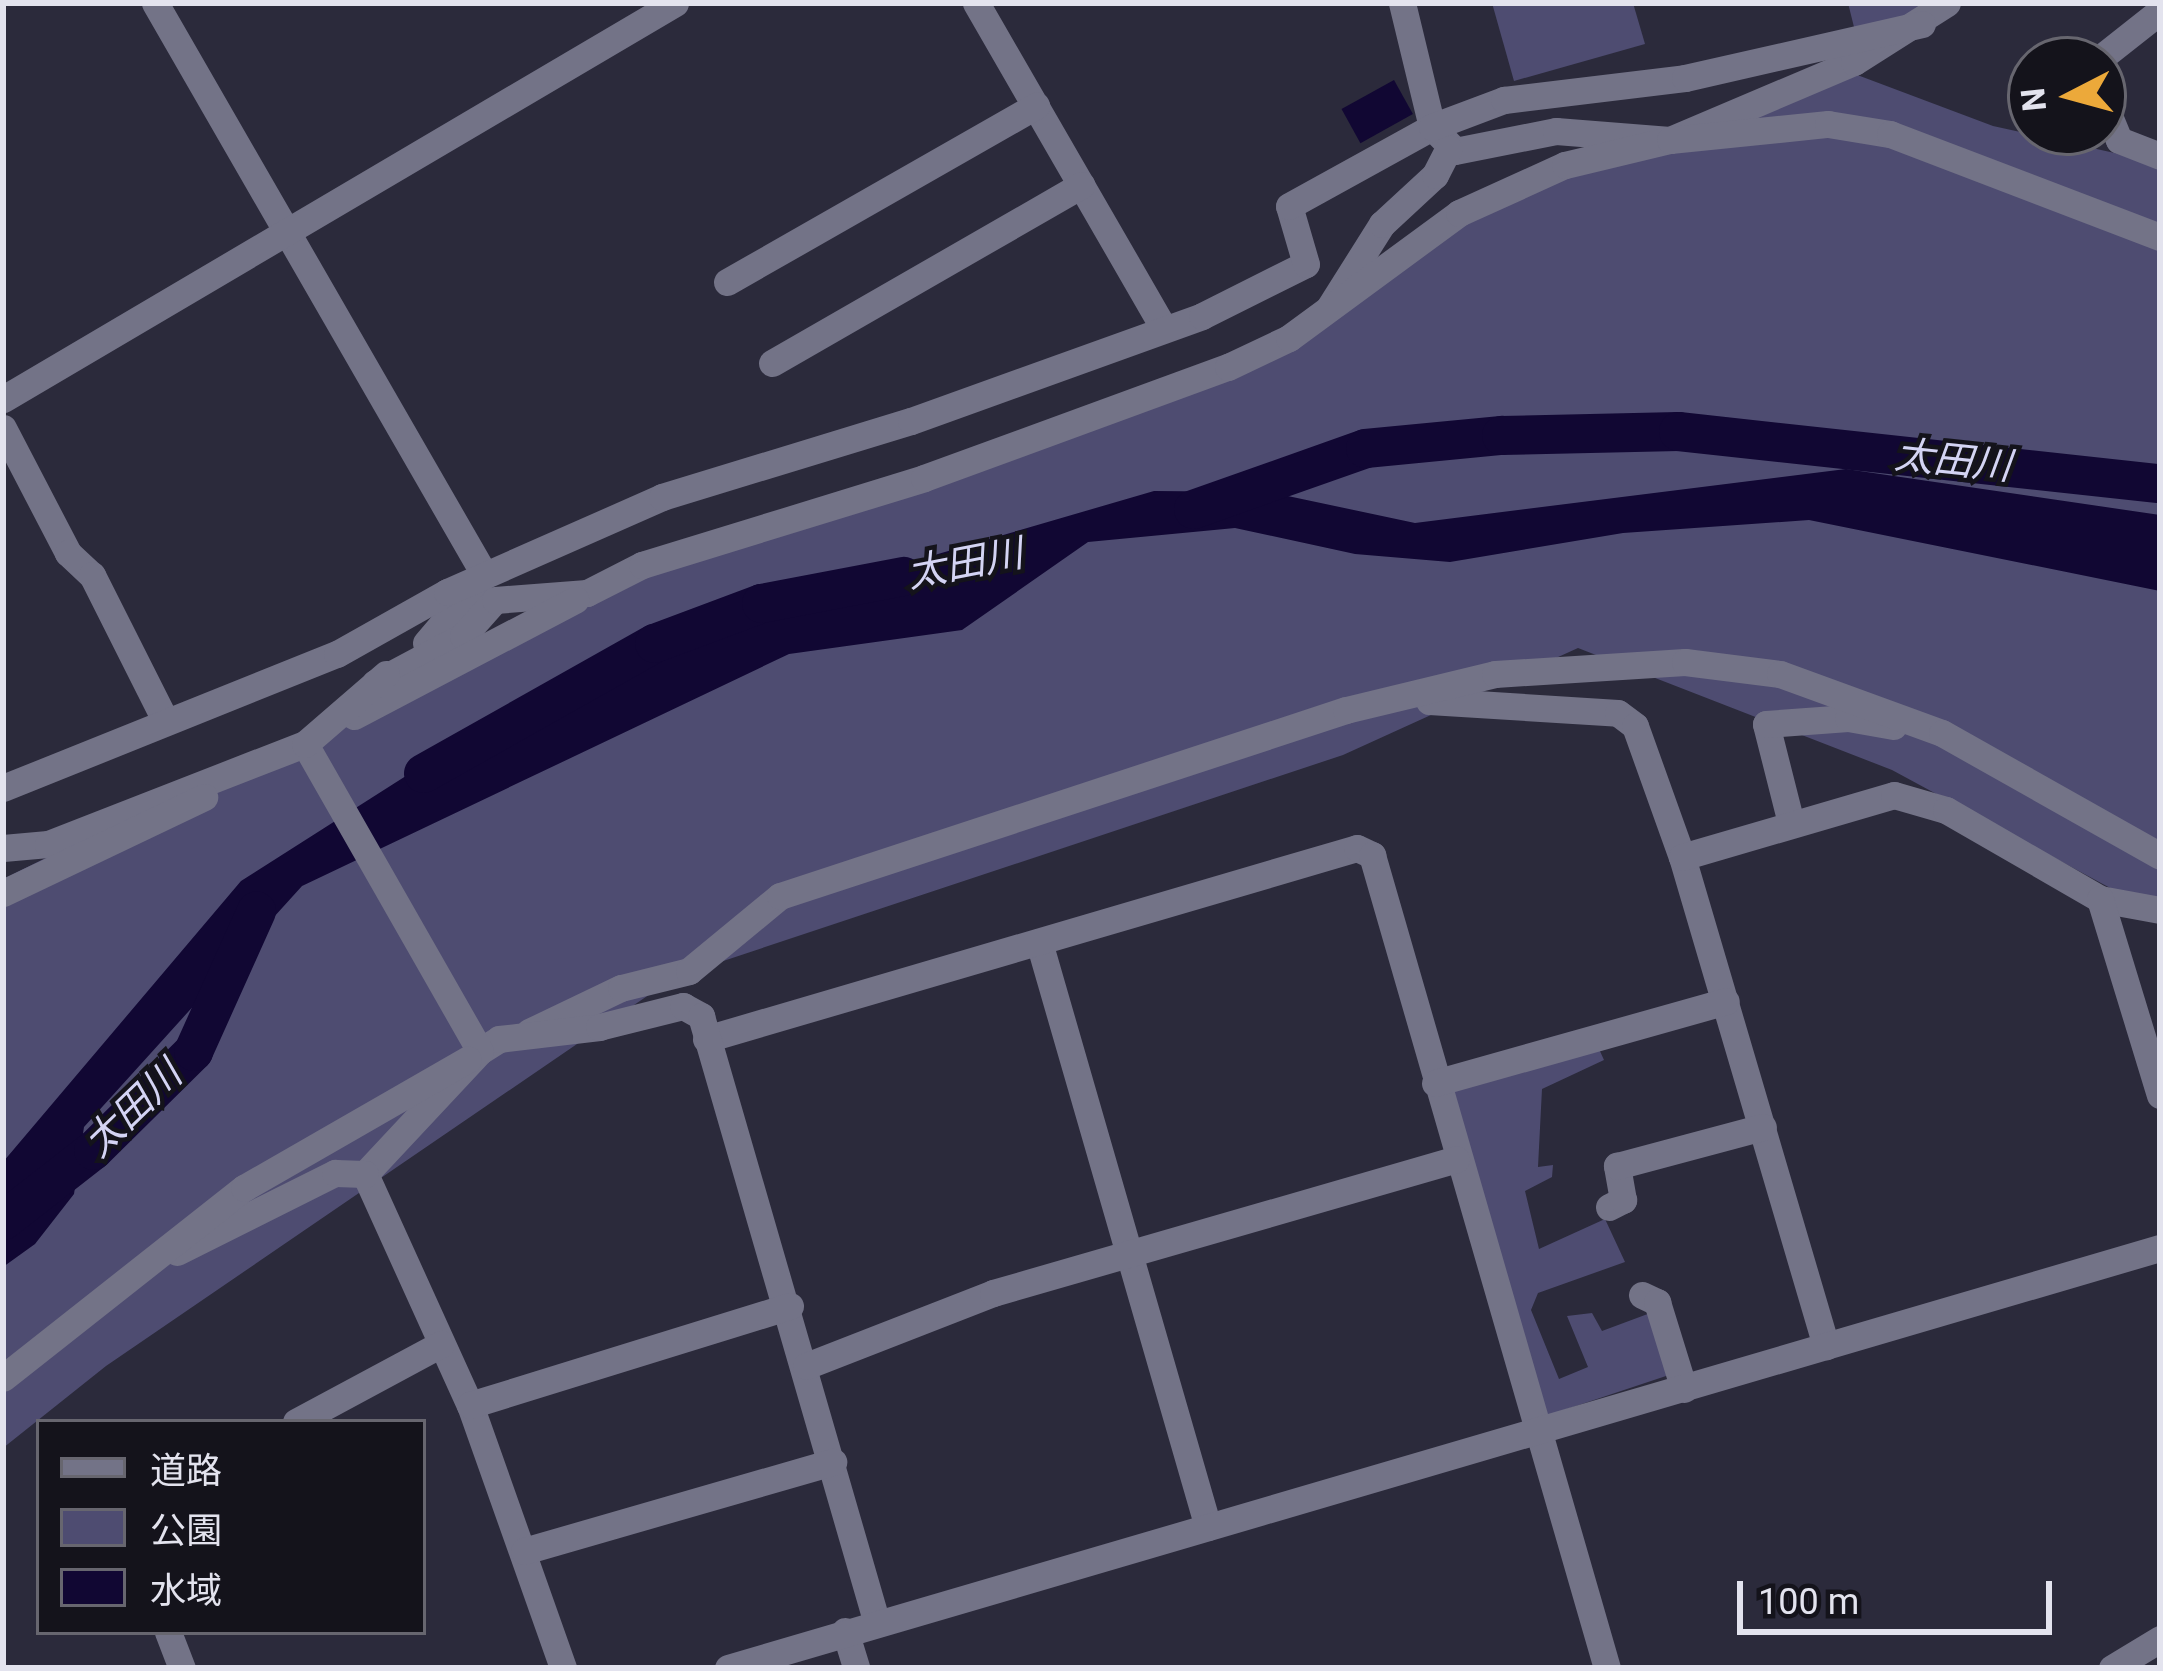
<!DOCTYPE html>
<meta charset="utf-8">
<style>
body{margin:0}
#map{position:relative;width:2163px;height:1671px;overflow:hidden;background:#2b2a3b;font-family:Roboto,"Noto Sans JP",sans-serif}
div>[style]{position:absolute}
[style*='--x']{left:calc(var(--x)*1px);top:calc(var(--y)*1px);width:calc(var(--w)*1px);rotate:calc(var(--a)*1deg)}
.green>*{inset:0;background:#4e4c71}
.water>*{inset:0;background:#110733;transform-origin:0 0}
.river>*{height:39px;margin:-19.5px;padding:0 19.5px;transform-origin:19.5px;border-radius:19.5px;background:#110733}
.minor>*{height:27px;margin:-13.5px;padding:0 13.5px;transform-origin:13.5px;border-radius:13.5px;background:#737387}
span{translate:-50% -50%;white-space:nowrap;text-align:center;line-height:1.15;-webkit-text-stroke:9px #14131b;paint-order:stroke}
.water-label{font-size:39px;color:#d4d4f4;font-style:italic}
.frame{position:absolute;inset:0;border:6px solid #e3e3ee;pointer-events:none}
.legend{position:absolute;left:36px;top:1419px;width:390px;height:216px;box-sizing:border-box;background:#14131b;border:3px solid #67666f;margin:0;padding:15px 21px;list-style:none;font-size:36px;color:#e3e3ee}
.legend li{display:flex;align-items:center;gap:24px;height:60px}
.legend b{width:60px;border:3px solid #67666f}
.north{position:absolute;left:2007px;top:36px;width:120px;height:120px;box-sizing:border-box;background:#14131b;border:3px solid #67666f;border-radius:50%;rotate:264deg;font-size:33px;font-weight:700;line-height:48px;text-align:center;color:#e3e3ee}
.north::after{content:'';display:block;margin:auto;width:42px;height:54px;background:#eca93a;clip-path:polygon(50% 0,100% 100%,50% 72%,0 100%)}
.scale{position:absolute;left:1737px;top:1581px;width:315px;height:54px;box-sizing:border-box;border:6px solid #e3e3ee;border-top:0;padding-left:15px;font-size:36px;line-height:42px;white-space:nowrap;color:#e3e3ee;-webkit-text-stroke:9px #14131b;paint-order:stroke}
</style>
<div id="map">
<div class="green">
<div style="clip-path:polygon(1492px 3px,1633px 3px,1645px 44px,1514px 81px)"></div>
<div style="clip-path:polygon(1848px 3px,1921px 3px,1925px 13px,1856px 35px)"></div>
<div style="clip-path:polygon(1852px 73px,1993px 126px,2160px 163px,2160px 906px,2125px 896px,1892px 770px,1578px 648px,1343px 755px,675px 977px,106px 1366px,3px 1448px,3px 879px,642px 565px,1107px 413px,1304px 327px,1500px 191px)"></div>
<div style="clip-path:polygon(1594px 1038px,1604px 1060px,1542px 1089px,1538px 1167px,1553px 1165px,1552px 1177px,1525px 1191px,1539px 1249px,1605px 1219px,1625px 1262px,1538px 1293px,1531px 1310px,1559px 1379px,1588px 1367px,1567px 1316px,1592px 1313px,1602px 1331px,1653px 1312px,1672px 1374px,1543px 1417px,1447px 1088px)"></div>
</div>
<div class="water">
<div style="left:1394px;top:80px;width:39px;height:60px;rotate:61deg"></div>
<div style="clip-path:polygon(1846px 469px,2160px 515px,2160px 591px,1809px 520px,1623px 533px,1450px 562px,1355px 554px,1235px 528px,1088px 542px,962px 630px,789px 654px,302px 886px,84px 1127px,74px 1194px,35px 1244px,3px 1267px,3px 1162px,241px 881px,409px 774px,673px 652px,938px 554px,1154px 491px,1269px 492px,1415px 523px)"></div>
</div>
<div class="river">
<div style="--x:1193;--y:509;--w:182;--a:-19.5"></div>
<div style="--x:1365;--y:448;--w:137;--a:-5.5"></div>
<div style="--x:1501;--y:435;--w:177;--a:-1.3"></div>
<div style="--x:1678;--y:431;--w:485;--a:6.2"></div>
<div style="--x:423;--y:773;--w:265;--a:-29.4"></div>
<div style="--x:654;--y:643;--w:114;--a:-20.5"></div>
<div style="--x:761;--y:603;--w:145;--a:-10.8"></div>
<div style="--x:3;--y:1220;--w:114;--a:-37.9"></div>
<div style="--x:93;--y:1150;--w:141;--a:-44.7"></div>
<div style="--x:193;--y:1051;--w:154;--a:-65.8"></div>
</div>
<div class="minor">
<div style="--x:155;--y:3;--w:659;--a:60.05"></div>
<div style="--x:976;--y:3;--w:376;--a:60"></div>
<div style="--x:1402;--y:3;--w:128;--a:76.4"></div>
<div style="--x:1432;--y:127;--w:33;--a:46"></div>
<div style="--x:1455;--y:151;--w:103;--a:-11.2"></div>
<div style="--x:1556;--y:131;--w:114;--a:4.5"></div>
<div style="--x:1670;--y:140;--w:200;--a:-23"></div>
<div style="--x:1854;--y:62;--w:110;--a:-32.4"></div>
<div style="--x:2098;--y:60;--w:79;--a:-38.3"></div>
<div style="--x:2103;--y:101;--w:42;--a:67.7"></div>
<div style="--x:2119;--y:140;--w:44;--a:21.3"></div>
<div style="--x:727;--y:282;--w:356;--a:-29.7"></div>
<div style="--x:1329;--y:308;--w:99;--a:-57.8"></div>
<div style="--x:1382;--y:224;--w:72;--a:-42.8"></div>
<div style="--x:1435;--y:175;--w:30;--a:-63"></div>
<div style="--x:772;--y:363;--w:357;--a:-29.9"></div>
<div style="--x:3;--y:399;--w:780;--a:-30.51"></div>
<div style="--x:3;--y:428;--w:141;--a:62.5"></div>
<div style="--x:68;--y:553;--w:33;--a:43"></div>
<div style="--x:92;--y:575;--w:160;--a:63.3"></div>
<div style="--x:426;--y:643;--w:87;--a:-49.7"></div>
<div style="--x:375;--y:683;--w:100;--a:-28.1"></div>
<div style="--x:463;--y:636;--w:48;--a:-48.4"></div>
<div style="--x:495;--y:600;--w:92;--a:-4.4"></div>
<div style="--x:587;--y:593;--w:62;--a:-27"></div>
<div style="--x:642;--y:565;--w:295;--a:-17.1"></div>
<div style="--x:924;--y:478;--w:324;--a:-20.1"></div>
<div style="--x:1228;--y:367;--w:68;--a:-25.4"></div>
<div style="--x:1289;--y:338;--w:211;--a:-36.3"></div>
<div style="--x:1459;--y:213;--w:116;--a:-24.4"></div>
<div style="--x:1565;--y:165;--w:108;--a:-13.4"></div>
<div style="--x:1670;--y:140;--w:159;--a:-5.8"></div>
<div style="--x:1828;--y:124;--w:63;--a:9.2"></div>
<div style="--x:1890;--y:134;--w:289;--a:20.9"></div>
<div style="--x:1429;--y:701;--w:189;--a:3.6"></div>
<div style="--x:1618;--y:713;--w:21;--a:37"></div>
<div style="--x:1635;--y:726;--w:139;--a:70.3"></div>
<div style="--x:1682;--y:857;--w:510;--a:73.59"></div>
<div style="--x:354;--y:716;--w:250;--a:-27.7"></div>
<div style="--x:3;--y:788;--w:360;--a:-21.9"></div>
<div style="--x:337;--y:654;--w:126;--a:-29.4"></div>
<div style="--x:447;--y:592;--w:235;--a:-23.8"></div>
<div style="--x:662;--y:497;--w:260;--a:-17"></div>
<div style="--x:911;--y:421;--w:309;--a:-19.8"></div>
<div style="--x:1202;--y:316;--w:116;--a:-26.6"></div>
<div style="--x:1306;--y:264;--w:60;--a:-106.3"></div>
<div style="--x:1289;--y:206;--w:163;--a:-28.9"></div>
<div style="--x:1432;--y:127;--w:77;--a:-20.6"></div>
<div style="--x:1504;--y:100;--w:182;--a:-6.9"></div>
<div style="--x:1685;--y:78;--w:243;--a:-12.8"></div>
<div style="--x:1791;--y:823;--w:102;--a:-104.2"></div>
<div style="--x:1766;--y:724;--w:82;--a:-4.2"></div>
<div style="--x:1848;--y:718;--w:46;--a:10.1"></div>
<div style="--x:3;--y:848;--w:45;--a:-5.1"></div>
<div style="--x:48;--y:844;--w:276;--a:-21.3"></div>
<div style="--x:1682;--y:857;--w:221;--a:-16.3"></div>
<div style="--x:1894;--y:795;--w:54;--a:16.1"></div>
<div style="--x:1946;--y:810;--w:178;--a:30"></div>
<div style="--x:2100;--y:899;--w:61;--a:10.4"></div>
<div style="--x:3;--y:893;--w:223;--a:-25.5"></div>
<div style="--x:2100;--y:899;--w:205;--a:73"></div>
<div style="--x:1039;--y:942;--w:609;--a:73.89"></div>
<div style="--x:529;--y:1032;--w:102;--a:-25.6"></div>
<div style="--x:621;--y:988;--w:70;--a:-14"></div>
<div style="--x:689;--y:971;--w:118;--a:-39.5"></div>
<div style="--x:780;--y:896;--w:596;--a:-18.19"></div>
<div style="--x:1346;--y:710;--w:153;--a:-13.6"></div>
<div style="--x:1495;--y:674;--w:190;--a:-3.6"></div>
<div style="--x:1685;--y:662;--w:96;--a:7.2"></div>
<div style="--x:1780;--y:674;--w:172;--a:20"></div>
<div style="--x:1942;--y:733;--w:250;--a:29.4"></div>
<div style="--x:706;--y:1039;--w:678;--a:-16.35"></div>
<div style="--x:1357;--y:848;--w:17;--a:25"></div>
<div style="--x:1372;--y:855;--w:846;--a:73.88"></div>
<div style="--x:480;--y:1051;--w:22;--a:-32"></div>
<div style="--x:499;--y:1039;--w:101;--a:-6.8"></div>
<div style="--x:599;--y:1027;--w:87;--a:-14"></div>
<div style="--x:683;--y:1006;--w:21;--a:29"></div>
<div style="--x:701;--y:1016;--w:629;--a:73.84"></div>
<div style="--x:1435;--y:1083;--w:302;--a:-15.7"></div>
<div style="--x:365;--y:1174;--w:168;--a:-46.9"></div>
<div style="--x:480;--y:1051;--w:353;--a:-119.7"></div>
<div style="--x:305;--y:744;--w:107;--a:-40.8"></div>
<div style="--x:365;--y:1174;--w:254;--a:65.6"></div>
<div style="--x:470;--y:1405;--w:279;--a:70.5"></div>
<div style="--x:1609;--y:1207;--w:16;--a:-27"></div>
<div style="--x:1623;--y:1200;--w:35;--a:-100"></div>
<div style="--x:1617;--y:1166;--w:151;--a:-15"></div>
<div style="--x:177;--y:1252;--w:177;--a:-26.6"></div>
<div style="--x:335;--y:1173;--w:30;--a:2"></div>
<div style="--x:1642;--y:1295;--w:17;--a:25"></div>
<div style="--x:1657;--y:1302;--w:91;--a:72.8"></div>
<div style="--x:806;--y:1366;--w:201;--a:-21.3"></div>
<div style="--x:993;--y:1293;--w:482;--a:-16.1"></div>
<div style="--x:3;--y:1378;--w:307;--a:-38.3"></div>
<div style="--x:244;--y:1188;--w:258;--a:-29.9"></div>
<div style="--x:470;--y:1405;--w:335;--a:-17.2"></div>
<div style="--x:296;--y:1422;--w:165;--a:-28.3"></div>
<div style="--x:524;--y:1551;--w:322;--a:-16.1"></div>
<div style="--x:845;--y:1631;--w:39;--a:73"></div>
<div style="--x:168;--y:1632;--w:39;--a:69"></div>
<div style="--x:728;--y:1668;--w:1492;--a:-16.35"></div>
<div style="--x:2112;--y:1668;--w:56;--a:-31.1"></div>
</div>
<div class="water-label">
<span style="left:1953px;top:461px;rotate:6deg">太田川</span>
<span style="left:965px;top:564px;rotate:-11deg">太田川</span>
<span style="left:133px;top:1109px;rotate:-44deg">太田川</span>
</div>
<div class="frame"></div>
<ul class="legend">
<li><b style="height:15px;background:#737387"></b>道路</li>
<li><b style="height:33px;background:#4e4c71"></b>公園</li>
<li><b style="height:33px;background:#110733"></b>水域</li>
</ul>
<div class="north">N</div>
<div class="scale">100 m</div>
</div>
